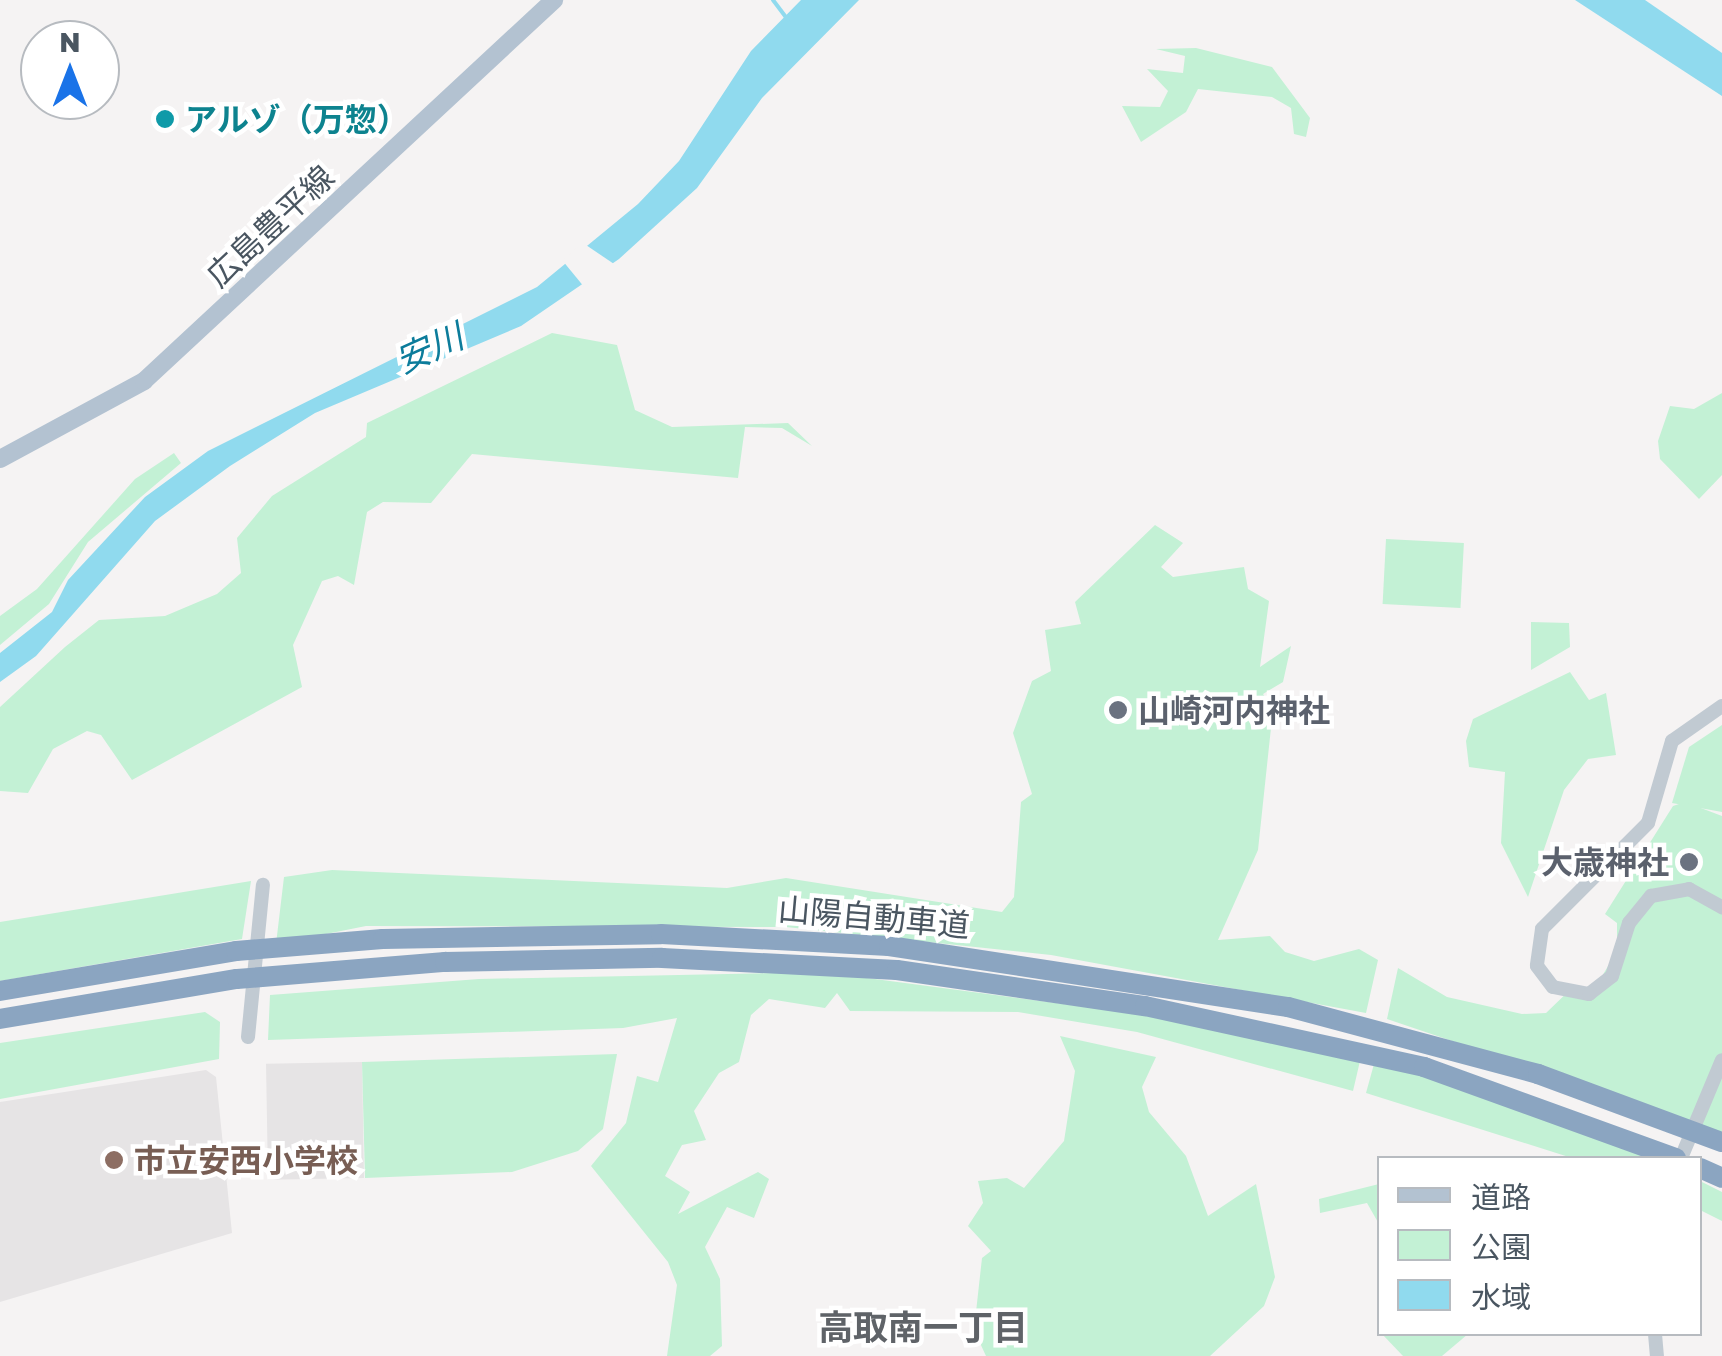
<!DOCTYPE html>
<meta charset="utf-8">
<style>
body{margin:0}
#map{position:relative;width:1722px;height:1356px;overflow:hidden;background:#f5f3f3;font-family:"Golos Text","Noto Sans JP",sans-serif}
div>[style]{position:absolute}
[style*='--x']{left:calc(var(--x)*1px);top:calc(var(--y)*1px);width:calc(var(--w)*1px);rotate:calc(var(--a)*1deg)}
.education>*{inset:0;background:#e6e4e5;transform-origin:0 0}
.green>*{inset:0;background:#c3f1d5;transform-origin:0 0}
.water>*{inset:0;background:#90daee}
.pier>*{inset:0;background:#f5f3f3}
.stream>*{height:4px;margin:-2px;padding:0 2px;transform-origin:2px;border-radius:2px;background:#90daee}
.minor>*{height:14px;margin:-7px;padding:0 7px;transform-origin:7px;border-radius:7px;background:#c1cad2}
.major>*{height:18px;margin:-9px;padding:0 9px;transform-origin:9px;border-radius:9px;background:#b3c2d1}
.highway>*{height:20px;margin:-10px;padding:0 10px;transform-origin:10px;border-radius:10px;background:#8ba5c1}
.dots>*{width:28px;height:28px;translate:-50% -50%;box-sizing:border-box;border:5px solid #fff;border-radius:50%}
span{translate:-50% -50%;white-space:nowrap;text-align:center;line-height:1.15;-webkit-text-stroke:9px #fff;paint-order:stroke}
.culture-label{font-size:32px;color:#0d838f;font-weight:700}
.left{translate:0 -50%;text-align:left}
.street-label{font-size:32px;color:#4a5661}
.worship-label{font-size:32px;color:#5b616d;font-weight:700}
.right{translate:-100% -50%;text-align:right}
.education-label{font-size:32px;color:#785e54;font-weight:700}
.water-label{font-size:35px;color:#0c7c9b;font-style:italic}
.neighbourhood-label{font-size:35px;color:#5f6368;font-weight:700}
.legend{position:absolute;left:1377px;top:1156px;width:325px;height:180px;box-sizing:border-box;background:#fff;border:2px solid #b7bbc0;margin:0;padding:12px 18px;list-style:none;font-size:30px;color:#4a5661}
.legend li{display:flex;align-items:center;gap:20px;height:50px}
.legend b{width:50px;border:2px solid #b7bbc0}
.north{position:absolute;left:20px;top:20px;width:100px;height:100px;box-sizing:border-box;background:#fff;border:2px solid #b7bbc0;border-radius:50%;rotate:0deg;font-size:28px;font-weight:700;line-height:40px;text-align:center;color:#4a5661}
.north::after{content:'';display:block;margin:auto;width:35px;height:45px;background:#1a73e8;clip-path:polygon(50% 0,100% 100%,50% 72%,0 100%)}
</style>
<div id="map">
<div class="education">
<div style="left:362px;top:1062px;width:116px;height:96px;rotate:89deg"></div>
<div style="clip-path:polygon(206px 1070px,216px 1077px,232px 1233px,0 1302px,0 1102px)"></div>
</div>
<div class="green">
<div style="clip-path:polygon(1196px 48px,1272px 67px,1310px 118px,1306px 137px,1294px 134px,1291px 108px,1272px 97px,1198px 89px,1186px 112px,1141px 142px,1122px 106px,1160px 107px,1168px 91px,1147px 69px,1183px 73px,1185px 56px,1156px 49px)"></div>
<div style="clip-path:polygon(552px 333px,617px 345px,635px 410px,672px 427px,788px 423px,812px 446px,782px 428px,745px 427px,738px 478px,472px 454px,431px 503px,383px 502px,367px 512px,354px 585px,338px 576px,322px 581px,293px 645px,302px 687px,132px 780px,101px 735px,87px 731px,53px 749px,28px 793px,0 791px,0 707px,65px 647px,99px 620px,165px 616px,217px 594px,241px 573px,237px 538px,272px 496px,366px 437px,367px 423px)"></div>
<div style="clip-path:polygon(1722px 393px,1722px 475px,1699px 499px,1660px 459px,1658px 441px,1670px 406px,1694px 409px)"></div>
<div style="clip-path:polygon(174px 453px,181px 463px,88px 542px,49px 604px,0 645px,0 616px,37px 589px,135px 479px)"></div>
<div style="clip-path:polygon(1155px 525px,1183px 543px,1161px 567px,1173px 577px,1244px 567px,1248px 589px,1269px 601px,1260px 667px,1291px 646px,1283px 682px,1263px 694px,1273px 709px,1258px 850px,1218px 940px,1270px 936px,1285px 952px,1314px 961px,1359px 949px,1378px 960px,1366px 1013px,1051px 955px,786px 927px,366px 926px,276px 944px,284px 877px,332px 870px,727px 888px,786px 878px,1002px 912px,1014px 897px,1021px 802px,1032px 794px,1013px 733px,1032px 681px,1051px 671px,1045px 630px,1081px 624px,1075px 602px)"></div>
<div style="left:1386px;top:539px;width:78px;height:65px;rotate:3deg"></div>
<div style="clip-path:polygon(1531px 622px,1569px 623px,1570px 647px,1531px 670px)"></div>
<div style="clip-path:polygon(1570px 672px,1589px 700px,1606px 693px,1616px 755px,1588px 759px,1564px 790px,1528px 897px,1501px 843px,1505px 772px,1469px 767px,1466px 741px,1473px 719px)"></div>
<div style="clip-path:polygon(1722px 725px,1722px 812px,1672px 803px,1689px 747px)"></div>
<div style="clip-path:polygon(1685px 802px,1722px 816px,1722px 1132px,1387px 1019px,1398px 968px,1447px 997px,1522px 1014px,1546px 1013px,1574px 986px,1595px 988px,1617px 951px,1617px 923px,1605px 914px,1673px 806px)"></div>
<div style="clip-path:polygon(251px 881px,242px 939px,0 981px,0 922px)"></div>
<div style="clip-path:polygon(822px 972px,1162px 1017px,1360px 1061px,1353px 1091px,1137px 1032px,1018px 1012px,850px 1011px,837px 993px,825px 1008px,769px 999px,751px 1015px,739px 1062px,719px 1073px,694px 1111px,706px 1140px,682px 1145px,665px 1176px,690px 1192px,678px 1214px,758px 1172px,769px 1179px,754px 1218px,727px 1207px,705px 1247px,720px 1279px,722px 1346px,710px 1356px,667px 1356px,677px 1285px,668px 1262px,591px 1166px,626px 1123px,637px 1076px,658px 1082px,677px 1018px,623px 1028px,268px 1040px,270px 995px,479px 979px)"></div>
<div style="clip-path:polygon(205px 1012px,220px 1022px,219px 1059px,0 1099px,0 1043px)"></div>
<div style="clip-path:polygon(1060px 1036px,1156px 1057px,1142px 1087px,1149px 1112px,1186px 1156px,1208px 1216px,1256px 1184px,1275px 1277px,1264px 1306px,1210px 1356px,986px 1356px,974px 1330px,982px 1258px,991px 1251px,968px 1226px,983px 1203px,978px 1181px,1007px 1178px,1024px 1188px,1064px 1141px,1075px 1071px)"></div>
<div style="clip-path:polygon(617px 1054px,603px 1129px,578px 1151px,512px 1172px,365px 1178px,362px 1062px)"></div>
<div style="clip-path:polygon(1374px 1064px,1446px 1081px,1654px 1158px,1572px 1158px,1366px 1093px)"></div>
<div style="clip-path:polygon(1700px 1181px,1722px 1192px,1722px 1221px,1700px 1210px)"></div>
<div style="clip-path:polygon(1379px 1184px,1379px 1224px,1367px 1203px,1320px 1213px,1319px 1199px)"></div>
<div style="clip-path:polygon(1382px 1334px,1468px 1334px,1442px 1356px,1403px 1356px)"></div>
</div>
<div class="water">
<div style="clip-path:polygon(801px 0,859px 0,762px 98px,697px 188px,619px 259px,521px 326px,315px 413px,230px 466px,155px 521px,36px 656px,0 682px,0 653px,52px 612px,68px 580px,145px 497px,208px 451px,537px 287px,638px 204px,679px 161px,751px 51px)"></div>
<div style="clip-path:polygon(1575px 0,1645px 0,1722px 53px,1722px 96px)"></div>
</div>
<div class="pier">
<div style="clip-path:polygon(583px 243px,617px 266px,585px 288px,562px 260px)"></div>
</div>
<div class="stream">
<div style="--x:773;--y:0;--w:25;--a:53"></div>
</div>
<div class="minor">
<div style="--x:1722;--y:706;--w:61;--a:145"></div>
<div style="--x:1672;--y:741;--w:85;--a:106.3"></div>
<div style="--x:1648;--y:823;--w:150;--a:135"></div>
<div style="--x:1542;--y:929;--w:37;--a:98"></div>
<div style="--x:1537;--y:966;--w:26;--a:53"></div>
<div style="--x:1553;--y:987;--w:37;--a:11"></div>
<div style="--x:1589;--y:994;--w:29;--a:-38"></div>
<div style="--x:1612;--y:976;--w:56;--a:-72.2"></div>
<div style="--x:1629;--y:923;--w:35;--a:-51"></div>
<div style="--x:1651;--y:896;--w:39;--a:-10"></div>
<div style="--x:1689;--y:889;--w:38;--a:29"></div>
<div style="--x:248;--y:1037;--w:153;--a:-84.4"></div>
<div style="--x:1681;--y:1158;--w:106;--a:-67.3"></div>
<div style="--x:1655;--y:1334;--w:22;--a:85"></div>
</div>
<div class="major">
<div style="--x:0;--y:459;--w:164;--a:-28.4"></div>
<div style="--x:144;--y:381;--w:560;--a:-42.9"></div>
</div>
<div class="highway">
<div style="--x:0;--y:991;--w:239;--a:-9.6"></div>
<div style="--x:236;--y:951;--w:147;--a:-4.7"></div>
<div style="--x:383;--y:939;--w:278;--a:-1"></div>
<div style="--x:661;--y:934;--w:228;--a:3"></div>
<div style="--x:889;--y:946;--w:404;--a:8.7"></div>
<div style="--x:1288;--y:1007;--w:259;--a:15"></div>
<div style="--x:1538;--y:1074;--w:196;--a:20.3"></div>
<div style="--x:0;--y:1019;--w:240;--a:-9.6"></div>
<div style="--x:237;--y:979;--w:209;--a:-4.7"></div>
<div style="--x:445;--y:962;--w:217;--a:-1.1"></div>
<div style="--x:662;--y:958;--w:235;--a:2.9"></div>
<div style="--x:897;--y:970;--w:251;--a:8.3"></div>
<div style="--x:1145;--y:1006;--w:286;--a:12.3"></div>
<div style="--x:1424;--y:1067;--w:268;--a:19.9"></div>
<div style="--x:1700;--y:1168;--w:24;--a:24"></div>
</div>
<div class="dots">
<div style="left:165px;top:119px;background:#0f9aa8"></div>
<div style="left:1118px;top:710px;background:#6b7280"></div>
<div style="left:1689px;top:862px;background:#6b7280"></div>
<div style="left:114px;top:1160px;background:#8d6e63"></div>
</div>
<div class="culture-label">
<span class="left" style="left:185px;top:119px">アルゾ（万惣）</span>
</div>
<div class="street-label">
<span style="left:270px;top:226px;rotate:-43deg">広島豊平線</span>
<span style="left:874px;top:917px;rotate:5deg">山陽自動車道</span>
</div>
<div class="worship-label">
<span class="left" style="left:1138px;top:710px">山崎河内神社</span>
<span class="right" style="left:1669px;top:862px">大歳神社</span>
</div>
<div class="education-label">
<span class="left" style="left:134px;top:1160px">市立安西小学校</span>
</div>
<div class="water-label">
<span style="left:429px;top:348px;rotate:-24deg">安川</span>
</div>
<div class="neighbourhood-label">
<span style="left:923px;top:1327px">高取南一丁目</span>
</div>
<ul class="legend">
<li><b style="height:12px;background:#b3c2d1"></b>道路</li>
<li><b style="height:28px;background:#c3f1d5"></b>公園</li>
<li><b style="height:28px;background:#90daee"></b>水域</li>
</ul>
<div class="north">N</div>
</div>
